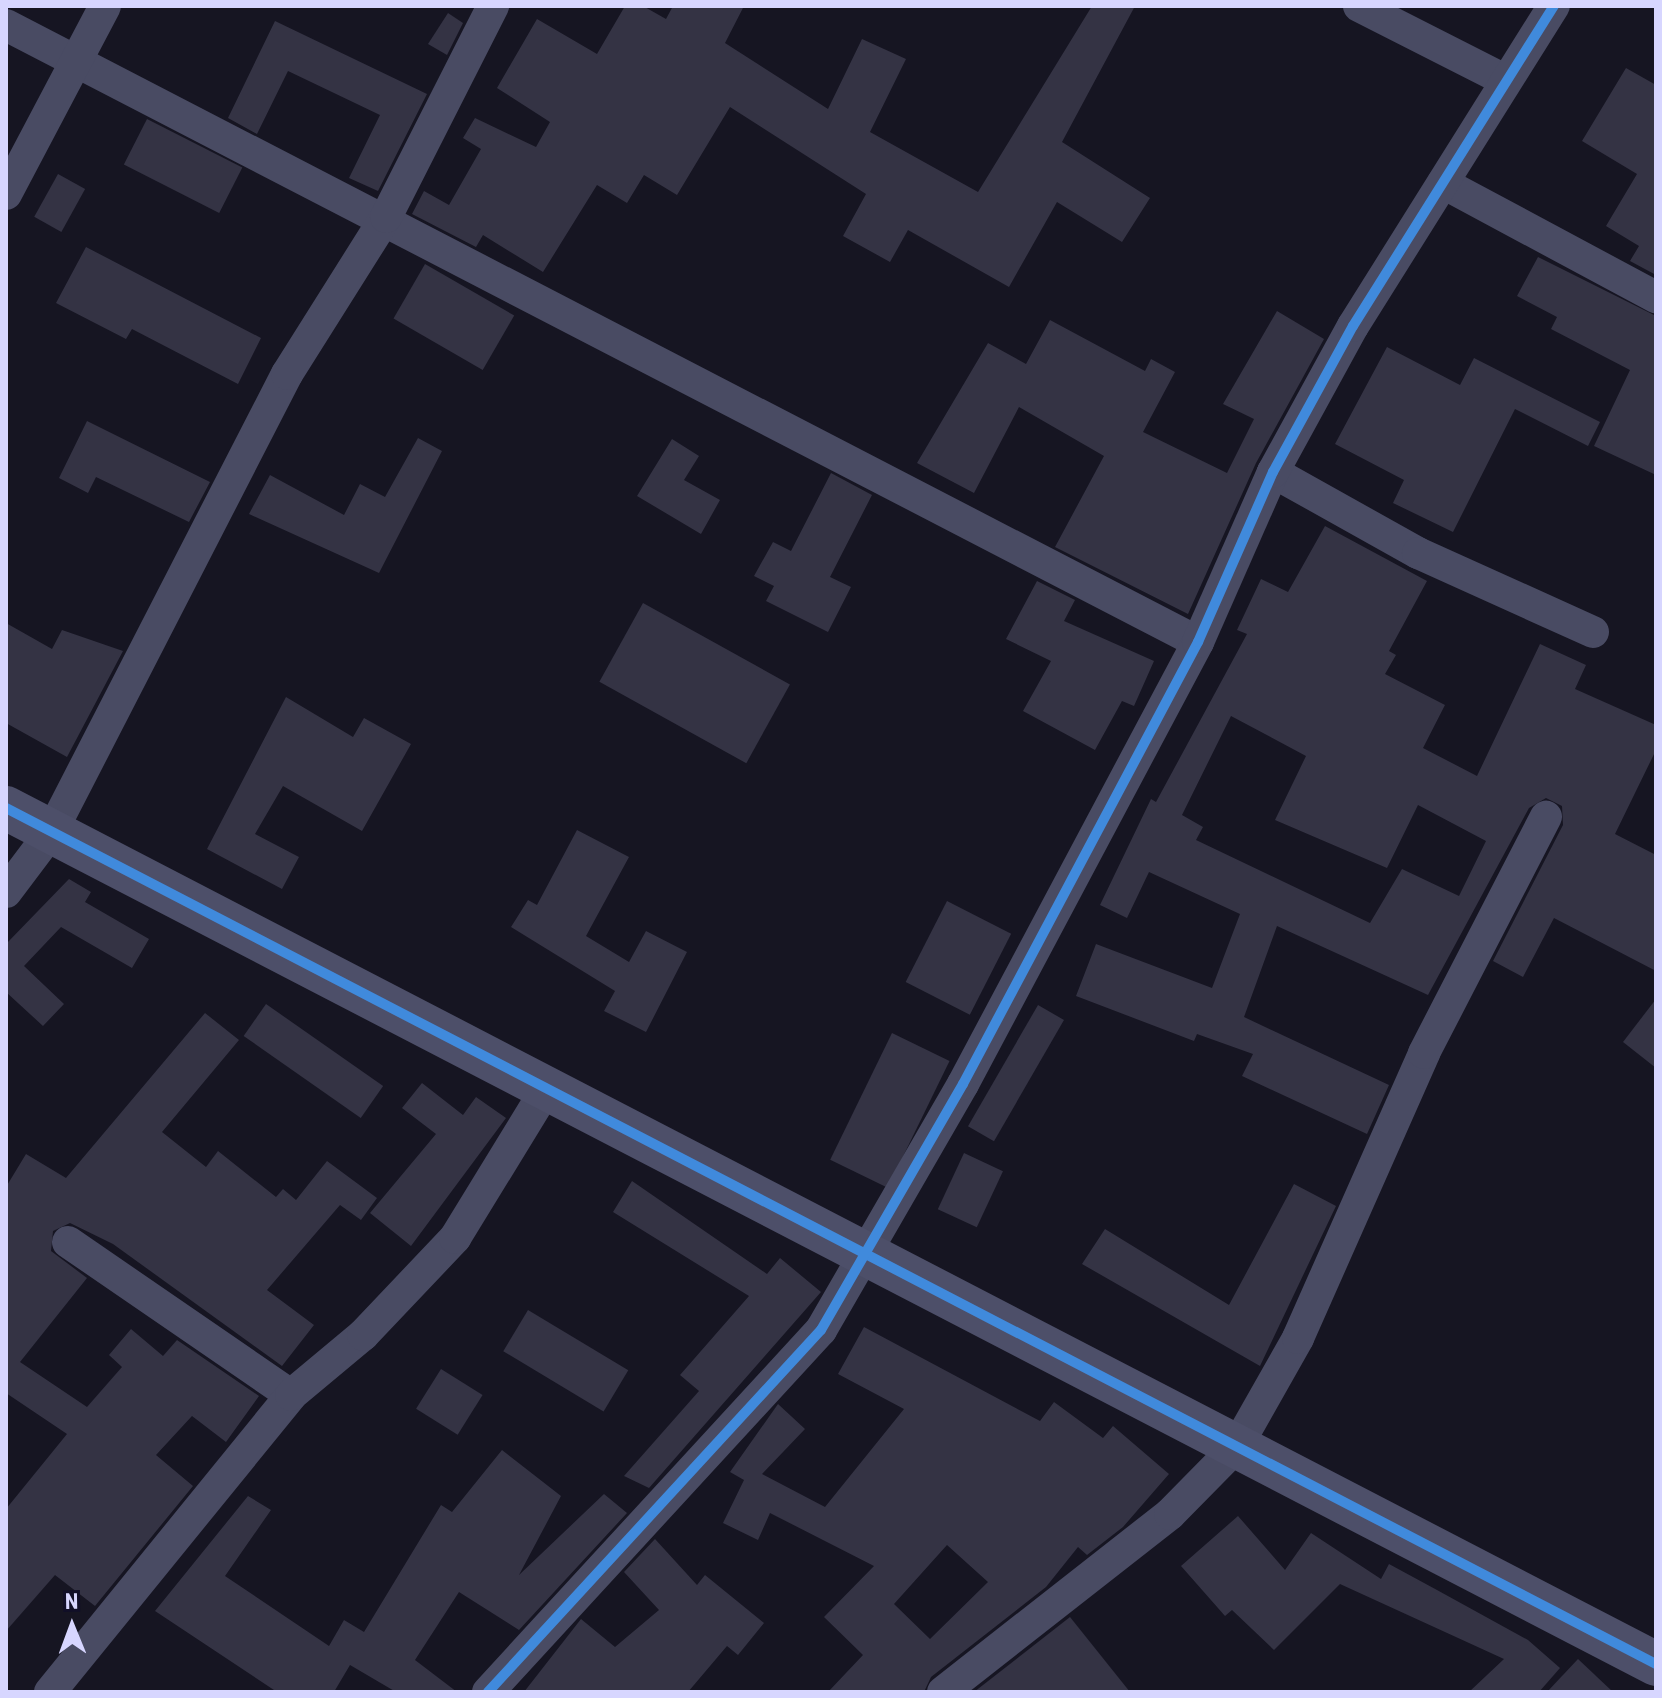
<!DOCTYPE html>
<style>
body{margin:0}
#map{position:relative;width:1662px;height:1698px;overflow:hidden;background:#161522;font-family:"Roboto Condensed",sans-serif}
div>[style]{position:absolute}
[style*='--x']{left:calc(var(--x)*1px);top:calc(var(--y)*1px);width:calc(var(--w)*1px);rotate:calc(var(--a)*1deg)}
.building>*{inset:0;background:#343344;transform-origin:0 0}
.street>*{height:32px;margin:-16px;padding:0 16px;transform-origin:16px;border-radius:16px;background:#494b63}
.secondary>*{height:44px;margin:-22px;padding:0 22px;transform-origin:22px;border-radius:22px;background:#4d4f69}
.cycleway>*{height:10px;margin:-5px;padding:0 5px;transform-origin:5px;border-radius:5px;background:#408adc}
span{translate:-50% -50%;white-space:nowrap;text-align:center;line-height:1.15;-webkit-text-stroke:7px #110f28;paint-order:stroke}
.frame{position:absolute;inset:0;border:8px solid #d7d6ff;pointer-events:none}
.north{position:absolute;left:32px;top:1586px;width:80px;height:80px;-webkit-text-stroke:6px #110f28;paint-order:stroke;rotate:359deg;font-size:22px;font-weight:700;line-height:32px;text-align:center;color:#d7d6ff}
.north::after{content:'';display:block;margin:auto;width:28px;height:36px;background:#d7d6ff;clip-path:polygon(50% 0,100% 100%,50% 72%,0 100%)}
</style>
<div id="map">
<div class="building">
<div style="clip-path:polygon(625px 6px,643px 6px,666px 19px,673px 6px,744px 6px,725px 43px,828px 109px,862px 39px,906px 59px,870px 132px,978px 192px,1092px 6px,1135px 6px,1062px 142px,1150px 198px,1122px 242px,1057px 202px,1009px 287px,908px 230px,890px 262px,843px 236px,866px 194px,730px 107px,677px 195px,644px 175px,627px 203px,597px 185px,543px 272px,483px 235px,476px 247px,412px 214px,424px 191px,449px 205px,481px 149px,463px 138px,475px 118px,536px 147px,550px 122px,497px 88px,537px 19px,597px 54px)"></div>
<div style="clip-path:polygon(448px 13px,463px 23px,447px 55px,428px 44px)"></div>
<div style="clip-path:polygon(275px 21px,427px 94px,378px 191px,349px 178px,380px 115px,288px 71px,257px 134px,228px 118px)"></div>
<div style="clip-path:polygon(1626px 68px,1656px 85px,1656px 275px,1630px 261px,1639px 246px,1606px 226px,1637px 174px,1582px 141px)"></div>
<div style="left:147px;top:119px;width:107px;height:51px;rotate:27deg"></div>
<div style="left:58px;top:174px;width:31px;height:49px;rotate:29deg"></div>
<div style="clip-path:polygon(86px 247px,261px 338px,238px 384px,132px 329px,126px 339px,56px 303px)"></div>
<div style="clip-path:polygon(1538px 257px,1656px 316px,1656px 475px,1594px 446px,1630px 370px,1551px 329px,1557px 317px,1517px 296px)"></div>
<div style="left:425px;top:264px;width:103px;height:63px;rotate:30deg"></div>
<div style="clip-path:polygon(1277px 311px,1324px 339px,1256px 463px,1188px 614px,1055px 547px,1104px 456px,1019px 407px,974px 493px,917px 463px,988px 343px,1026px 364px,1050px 320px,1145px 371px,1151px 359px,1175px 372px,1143px 432px,1227px 473px,1254px 419px,1223px 404px)"></div>
<div style="clip-path:polygon(1387px 347px,1460px 385px,1474px 358px,1600px 422px,1588px 446px,1515px 409px,1453px 532px,1393px 503px,1404px 480px,1335px 444px)"></div>
<div style="clip-path:polygon(87px 421px,210px 482px,189px 522px,96px 477px,88px 493px,59px 478px)"></div>
<div style="clip-path:polygon(418px 438px,442px 451px,379px 573px,249px 514px,270px 475px,344px 515px,360px 484px,385px 497px)"></div>
<div style="clip-path:polygon(672px 439px,699px 456px,684px 480px,720px 500px,701px 534px,637px 496px)"></div>
<div style="clip-path:polygon(831px 473px,872px 495px,830px 577px,851px 587px,828px 632px,766px 601px,774px 586px,754px 576px,773px 542px,791px 551px)"></div>
<div style="clip-path:polygon(evenodd,1325px 526px,1427px 581px,1389px 651px,1396px 655px,1385px 674px,1445px 705px,1423px 748px,1477px 776px,1540px 644px,1586px 665px,1575px 689px,1656px 725px,1656px 750px,1615px 834px,1656px 855px,1656px 971px,1554px 918px,1523px 977px,1493px 961px,1563px 825px,1562px 806px,1546px 798px,1529px 808px,1428px 995px,1277px 926px,1244px 1017px,1389px 1085px,1367px 1134px,1242px 1076px,1253px 1054px,1197px 1034px,1194px 1041px,1076px 996px,1096px 944px,1212px 988px,1240px 914px,1149px 872px,1127px 918px,1100px 905px,1151px 799px,1156px 802px,1247px 634px,1237px 630px,1261px 579px,1288px 592px,1325px 526px,1231px 716px,1306px 756px,1275px 820px,1387px 868px,1418px 805px,1486px 841px,1459px 896px,1402px 869px,1370px 923px,1196px 840px,1203px 827px,1182px 815px,1231px 716px)"></div>
<div style="clip-path:polygon(1037px 581px,1075px 600px,1064px 621px,1154px 661px,1134px 706px,1122px 701px,1095px 750px,1023px 711px,1051px 661px,1006px 639px)"></div>
<div style="left:643px;top:603px;width:168px;height:90px;rotate:29deg"></div>
<div style="clip-path:polygon(6px 623px,52px 649px,62px 630px,123px 651px,67px 757px,6px 723px)"></div>
<div style="clip-path:polygon(286px 697px,353px 737px,364px 718px,411px 744px,362px 831px,283px 786px,255px 834px,299px 857px,282px 889px,207px 849px)"></div>
<div style="clip-path:polygon(577px 830px,629px 857px,586px 936px,629px 962px,646px 931px,687px 952px,646px 1032px,604px 1011px,615px 991px,511px 927px,528px 900px,537px 905px)"></div>
<div style="clip-path:polygon(69px 879px,91px 892px,85px 902px,149px 939px,132px 968px,61px 927px,24px 966px,64px 1004px,43px 1026px,6px 992px,6px 944px)"></div>
<div style="left:947px;top:901px;width:72px;height:91px;rotate:27deg"></div>
<div style="clip-path:polygon(1656px 999px,1656px 1068px,1623px 1042px)"></div>
<div style="left:266px;top:1004px;width:143px;height:39px;rotate:35deg"></div>
<div style="left:1038px;top:1005px;width:30px;height:140px;rotate:30deg"></div>
<div style="clip-path:polygon(205px 1013px,239px 1040px,162px 1132px,206px 1167px,218px 1151px,276px 1197px,283px 1189px,296px 1200px,327px 1161px,377px 1198px,361px 1220px,340px 1205px,267px 1290px,314px 1325px,282px 1366px,113px 1244px,70px 1223px,53px 1231px,51px 1251px,87px 1278px,20px 1362px,87px 1407px,122px 1367px,109px 1355px,131px 1329px,163px 1356px,177px 1340px,259px 1396px,226px 1442px,192px 1416px,156px 1455px,193px 1486px,95px 1606px,55px 1575px,6px 1631px,6px 1509px,67px 1434px,6px 1393px,6px 1187px,26px 1154px,66px 1178px)"></div>
<div style="left:892px;top:1033px;width:64px;height:141px;rotate:26deg"></div>
<div style="clip-path:polygon(422px 1083px,463px 1115px,476px 1097px,506px 1118px,411px 1246px,370px 1213px,436px 1134px,402px 1108px)"></div>
<div style="left:964px;top:1153px;width:43px;height:62px;rotate:25deg"></div>
<div style="clip-path:polygon(632px 1181px,767px 1274px,780px 1258px,821px 1292px,649px 1488px,624px 1476px,699px 1391px,680px 1375px,749px 1296px,613px 1212px)"></div>
<div style="clip-path:polygon(1294px 1184px,1336px 1206px,1260px 1366px,1082px 1264px,1105px 1229px,1229px 1305px)"></div>
<div style="left:528px;top:1310px;width:117px;height:48px;rotate:31deg"></div>
<div style="clip-path:polygon(evenodd,864px 1327px,1040px 1421px,1054px 1402px,1103px 1438px,1113px 1426px,1169px 1474px,1123px 1527px,1087px 1555px,1078px 1547px,1046px 1587px,931px 1677px,924px 1692px,828px 1692px,863px 1655px,824px 1617px,874px 1566px,770px 1513px,758px 1540px,723px 1523px,744px 1480px,730px 1472px,778px 1404px,805px 1429px,762px 1474px,825px 1507px,904px 1409px,838px 1374px,864px 1327px,947px 1545px,988px 1582px,930px 1639px,894px 1604px,947px 1545px)"></div>
<div style="left:441px;top:1369px;width:49px;height:47px;rotate:32deg"></div>
<div style="clip-path:polygon(502px 1450px,561px 1496px,519px 1575px,604px 1494px,627px 1513px,519px 1630px,459px 1592px,415px 1660px,457px 1692px,396px 1692px,350px 1665px,334px 1692px,277px 1692px,155px 1611px,248px 1496px,271px 1510px,225px 1576px,329px 1646px,344px 1620px,364px 1632px,441px 1505px,452px 1512px)"></div>
<div style="clip-path:polygon(1238px 1516px,1285px 1570px,1311px 1533px,1381px 1579px,1389px 1564px,1437px 1590px,1528px 1640px,1560px 1668px,1539px 1692px,1469px 1692px,1504px 1659px,1340px 1584px,1274px 1650px,1232px 1610px,1225px 1616px,1181px 1566px)"></div>
<div style="clip-path:polygon(655px 1539px,697px 1585px,705px 1575px,764px 1623px,738px 1655px,727px 1646px,688px 1692px,524px 1692px,581px 1619px,615px 1647px,659px 1610px,624px 1572px)"></div>
<div style="clip-path:polygon(1070px 1617px,1130px 1692px,974px 1692px)"></div>
<div style="clip-path:polygon(1578px 1659px,1613px 1692px,1547px 1692px)"></div>
</div>
<div class="street">
<div style="--x:1359;--y:6;--w:164;--a:26.9"></div>
<div style="--x:6;--y:25;--w:1342;--a:27.37"></div>
<div style="--x:1443;--y:183;--w:242;--a:28.2"></div>
<div style="--x:6;--y:194;--w:212;--a:-62.2"></div>
<div style="--x:1273;--y:472;--w:166;--a:29.2"></div>
<div style="--x:1418;--y:553;--w:192;--a:24.3"></div>
<div style="--x:6;--y:892;--w:76;--a:-53"></div>
<div style="--x:52;--y:831;--w:514;--a:-62.79"></div>
<div style="--x:287;--y:374;--w:186;--a:-57.8"></div>
<div style="--x:386;--y:217;--w:237;--a:-63.1"></div>
<div style="--x:68;--y:1242;--w:270;--a:34.5"></div>
<div style="--x:50;--y:1692;--w:382;--a:-50.9"></div>
<div style="--x:291;--y:1395;--w:94;--a:-39.8"></div>
<div style="--x:363;--y:1335;--w:134;--a:-46.5"></div>
<div style="--x:455;--y:1238;--w:176;--a:-58.5"></div>
<div style="--x:488;--y:1692;--w:492;--a:-47.4"></div>
<div style="--x:821;--y:1330;--w:284;--a:-60"></div>
<div style="--x:963;--y:1084;--w:501;--a:-62"></div>
<div style="--x:1198;--y:642;--w:186;--a:-66.2"></div>
<div style="--x:1273;--y:472;--w:166;--a:-61.3"></div>
<div style="--x:1353;--y:326;--w:378;--a:-57.9"></div>
<div style="--x:943;--y:1692;--w:288;--a:-38.1"></div>
<div style="--x:1170;--y:1514;--w:95;--a:-45.4"></div>
<div style="--x:1237;--y:1446;--w:124;--a:-60.5"></div>
<div style="--x:1298;--y:1338;--w:312;--a:-66.1"></div>
<div style="--x:1424;--y:1053;--w:266;--a:-62.7"></div>
</div>
<div class="secondary">
<div style="--x:6;--y:808;--w:1859;--a:27.42"></div>
</div>
<div class="cycleway">
<div style="--x:6;--y:808;--w:1859;--a:27.42"></div>
<div style="--x:488;--y:1692;--w:492;--a:-47.4"></div>
<div style="--x:821;--y:1330;--w:284;--a:-60"></div>
<div style="--x:963;--y:1084;--w:501;--a:-62"></div>
<div style="--x:1198;--y:642;--w:186;--a:-66.2"></div>
<div style="--x:1273;--y:472;--w:166;--a:-61.3"></div>
<div style="--x:1353;--y:326;--w:378;--a:-57.9"></div>
</div>
<div class="frame"></div>
<div class="north">N</div>
</div>
